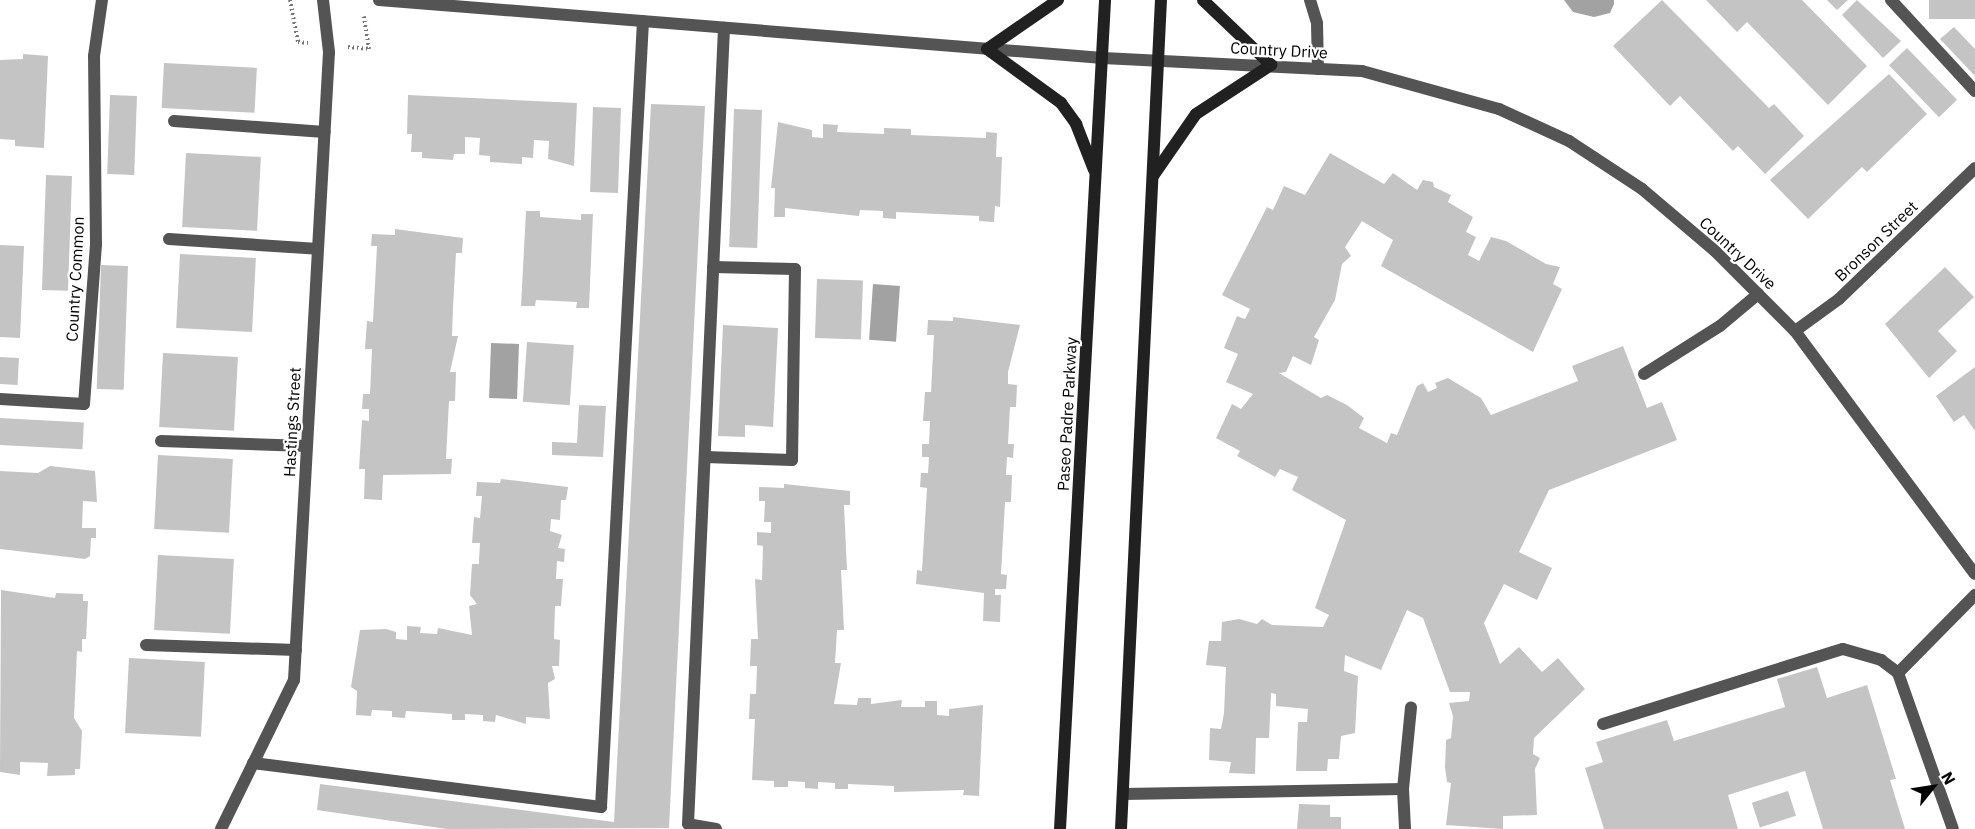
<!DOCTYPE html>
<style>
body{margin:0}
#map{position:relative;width:1975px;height:829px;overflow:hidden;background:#fff;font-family:"IBM Plex Sans",sans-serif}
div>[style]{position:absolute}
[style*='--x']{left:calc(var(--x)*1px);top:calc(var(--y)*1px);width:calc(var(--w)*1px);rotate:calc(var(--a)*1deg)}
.water>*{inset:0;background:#a2a2a2;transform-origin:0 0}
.building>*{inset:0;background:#c4c4c4;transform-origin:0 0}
.path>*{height:4px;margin-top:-2px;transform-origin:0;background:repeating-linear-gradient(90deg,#767676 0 1.5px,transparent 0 4.5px)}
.lane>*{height:12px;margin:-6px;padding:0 6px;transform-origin:6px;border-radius:6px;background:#545454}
.street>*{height:12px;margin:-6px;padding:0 6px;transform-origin:6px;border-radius:6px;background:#545454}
.secondary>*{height:12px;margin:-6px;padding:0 6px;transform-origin:6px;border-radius:6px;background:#212121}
span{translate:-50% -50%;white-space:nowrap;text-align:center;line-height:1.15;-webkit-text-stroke:4.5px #fff;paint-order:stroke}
.street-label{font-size:16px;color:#000}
.north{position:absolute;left:1903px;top:757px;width:60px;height:60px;-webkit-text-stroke:4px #fff;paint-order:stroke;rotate:60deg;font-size:16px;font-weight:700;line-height:24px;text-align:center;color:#000}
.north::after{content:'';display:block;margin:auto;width:21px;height:27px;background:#000;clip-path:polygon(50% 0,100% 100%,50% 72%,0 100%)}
</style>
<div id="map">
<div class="water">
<div style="clip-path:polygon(1564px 0,1614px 0,1614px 4px,1610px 13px,1594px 17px,1573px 12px)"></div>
<div style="left:873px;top:284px;width:27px;height:56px;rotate:4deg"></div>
<div style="left:491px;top:343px;width:28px;height:55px;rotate:2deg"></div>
</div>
<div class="building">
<div style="clip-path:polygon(1662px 0,1769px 108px,1774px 104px,1804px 136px,1765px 174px,1738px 146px,1733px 151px,1680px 96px,1670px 106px,1613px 46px)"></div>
<div style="clip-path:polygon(1706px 0,1802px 0,1867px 66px,1828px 105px,1747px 22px,1737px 32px)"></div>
<div style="clip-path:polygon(1827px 0,1848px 0,1837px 10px)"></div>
<div style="clip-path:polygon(1857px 0,1901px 41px,1883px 58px,1842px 15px)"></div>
<div style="left:1929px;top:0;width:46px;height:19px"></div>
<div style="clip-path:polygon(1954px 27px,1975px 49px,1975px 76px,1940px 39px)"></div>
<div style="left:1907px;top:48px;width:72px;height:25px;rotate:46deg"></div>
<div style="clip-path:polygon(23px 54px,48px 56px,44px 148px,15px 146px,15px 140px,0 139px,0 60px,23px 59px)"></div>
<div style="left:164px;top:63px;width:93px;height:45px;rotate:3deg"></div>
<div style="clip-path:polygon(1889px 74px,1927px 114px,1867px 172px,1862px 167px,1808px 219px,1770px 180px)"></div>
<div style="left:110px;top:95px;width:27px;height:79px;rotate:2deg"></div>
<div style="clip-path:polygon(408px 95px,577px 103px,574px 166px,548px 159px,549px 141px,534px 140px,533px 158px,522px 157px,522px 164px,490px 162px,490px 156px,479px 155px,480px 138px,465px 137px,465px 154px,454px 154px,453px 160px,422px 158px,422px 152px,411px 152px,412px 134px,407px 134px)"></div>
<div style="clip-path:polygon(651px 104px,705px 106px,669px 828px,447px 829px,317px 810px,320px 784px,614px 822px)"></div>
<div style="left:593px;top:107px;width:28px;height:85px;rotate:2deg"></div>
<div style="left:734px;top:109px;width:28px;height:138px;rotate:2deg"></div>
<div style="clip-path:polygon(778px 122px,812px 130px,812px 137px,823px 138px,823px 124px,838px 125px,837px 132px,884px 134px,884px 128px,911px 129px,911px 135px,986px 138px,986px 132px,997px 133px,996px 157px,1002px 157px,1000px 207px,995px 206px,994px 222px,979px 221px,979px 216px,896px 212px,896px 219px,883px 218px,883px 211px,860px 210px,859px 216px,785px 208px,785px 217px,774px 217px,775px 188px,771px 188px)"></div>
<div style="left:186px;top:153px;width:75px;height:74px;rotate:3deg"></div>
<div style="clip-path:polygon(1330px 153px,1384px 184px,1393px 173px,1417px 190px,1423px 180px,1433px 182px,1434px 187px,1451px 195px,1448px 202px,1473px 217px,1466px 232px,1476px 237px,1468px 255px,1479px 261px,1491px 237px,1506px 241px,1546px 264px,1560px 267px,1553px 284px,1562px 289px,1533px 352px,1381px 266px,1393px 240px,1362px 221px,1345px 247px,1351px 256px,1342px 264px,1335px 300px,1314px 337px,1319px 340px,1311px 365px,1293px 356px,1286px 372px,1279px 373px,1321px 398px,1327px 395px,1347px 405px,1364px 418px,1359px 428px,1387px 443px,1391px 433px,1397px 435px,1417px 386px,1423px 383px,1428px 392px,1437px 388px,1435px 383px,1448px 378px,1481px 398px,1491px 415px,1578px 381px,1572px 366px,1623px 346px,1647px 408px,1662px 402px,1677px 440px,1549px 490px,1519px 552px,1552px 568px,1537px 600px,1504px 584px,1484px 623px,1500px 664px,1519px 647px,1542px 672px,1558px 658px,1585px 689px,1534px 738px,1533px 754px,1540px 758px,1535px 769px,1537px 815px,1503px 816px,1503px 829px,1446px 825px,1451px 783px,1447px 782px,1445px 767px,1446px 740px,1451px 738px,1453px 716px,1449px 703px,1469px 701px,1470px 692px,1450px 692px,1423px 618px,1407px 610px,1381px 670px,1345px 655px,1344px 671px,1358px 676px,1355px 733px,1341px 736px,1339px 759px,1328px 759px,1327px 771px,1296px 771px,1298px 722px,1307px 722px,1308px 709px,1276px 706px,1276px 694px,1271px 693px,1269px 738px,1256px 738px,1255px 774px,1229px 773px,1231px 762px,1209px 760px,1210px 728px,1221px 729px,1224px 713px,1226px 667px,1206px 665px,1209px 641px,1221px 641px,1222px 622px,1239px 619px,1257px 624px,1262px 619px,1272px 625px,1323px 627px,1329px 615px,1315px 608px,1346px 520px,1292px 490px,1298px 477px,1280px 469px,1275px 477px,1237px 456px,1240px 451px,1216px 438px,1232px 404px,1241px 409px,1253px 394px,1226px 382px,1238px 354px,1224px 348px,1237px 316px,1245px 319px,1250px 309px,1222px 295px,1267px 207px,1273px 210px,1284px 186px,1305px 195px)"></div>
<div style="left:46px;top:175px;width:26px;height:115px;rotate:2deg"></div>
<div style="clip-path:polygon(526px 211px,540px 211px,540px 217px,581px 220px,581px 214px,593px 214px,589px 308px,576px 308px,577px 302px,536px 300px,535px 306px,521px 306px)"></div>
<div style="clip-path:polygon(395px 229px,463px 238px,462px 253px,456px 253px,453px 308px,452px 336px,458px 336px,450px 372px,456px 372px,455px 401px,449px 401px,446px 459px,452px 459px,451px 474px,383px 475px,382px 500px,364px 499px,365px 469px,359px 469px,362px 420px,369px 421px,369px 409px,362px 409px,363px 394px,370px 394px,372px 349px,365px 349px,367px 321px,373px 322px,377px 246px,371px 246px,372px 234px,395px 235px)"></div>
<div style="clip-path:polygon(0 245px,24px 246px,20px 338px,0 337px)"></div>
<div style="left:180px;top:254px;width:76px;height:74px;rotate:3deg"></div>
<div style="left:101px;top:265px;width:27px;height:124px;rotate:2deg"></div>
<div style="clip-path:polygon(1945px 267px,1974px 297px,1938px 331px,1957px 351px,1929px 378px,1885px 324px)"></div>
<div style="left:817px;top:279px;width:46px;height:59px;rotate:2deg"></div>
<div style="clip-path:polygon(953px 317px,1020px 325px,1008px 372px,1008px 384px,1017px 385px,1016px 407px,1010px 407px,1008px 444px,1014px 444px,1013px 458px,1007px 457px,1006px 475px,1012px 475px,1011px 502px,1005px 502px,1001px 574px,1007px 575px,1006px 589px,995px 589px,995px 595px,1001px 595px,1000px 622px,983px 621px,984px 593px,916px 584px,917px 570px,922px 571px,927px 488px,920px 487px,921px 473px,928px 473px,929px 457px,922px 457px,922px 444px,929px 444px,930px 421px,923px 421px,925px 392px,931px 392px,934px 335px,927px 335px,928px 320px,953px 321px)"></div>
<div style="clip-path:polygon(723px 325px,778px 328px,773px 427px,745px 425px,745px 437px,718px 436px)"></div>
<div style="left:527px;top:342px;width:47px;height:60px;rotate:4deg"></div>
<div style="left:163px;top:353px;width:75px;height:74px;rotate:3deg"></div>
<div style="left:0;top:357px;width:19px;height:27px;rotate:3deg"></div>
<div style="clip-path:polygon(1975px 367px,1975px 431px,1964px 415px,1954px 422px,1936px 396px)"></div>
<div style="clip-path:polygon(579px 405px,606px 406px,603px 457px,552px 455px,552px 442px,577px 443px)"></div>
<div style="left:0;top:418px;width:84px;height:27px;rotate:3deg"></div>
<div style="left:158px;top:455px;width:75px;height:74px;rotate:3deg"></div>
<div style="clip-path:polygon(50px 466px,95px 471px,97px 502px,83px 501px,82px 528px,96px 528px,96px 538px,91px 538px,90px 556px,85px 559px,0 549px,0 471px,38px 473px)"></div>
<div style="clip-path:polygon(501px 479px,568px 487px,566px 500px,561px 500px,560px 520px,551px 519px,550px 531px,562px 535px,558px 548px,565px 549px,564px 562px,557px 561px,556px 579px,563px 579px,561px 606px,555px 606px,554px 639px,560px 640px,559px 666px,552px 666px,555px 679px,548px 683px,550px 719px,526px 717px,526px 724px,496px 715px,495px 722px,483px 721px,483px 715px,465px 714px,465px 720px,452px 720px,452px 714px,406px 711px,405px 718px,392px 717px,392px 711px,372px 710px,371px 716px,356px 715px,357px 691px,351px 687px,360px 630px,386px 629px,396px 632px,396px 639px,407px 640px,407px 626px,421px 627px,420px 633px,437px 634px,438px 628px,472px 635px,469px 606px,477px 604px,470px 595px,472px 564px,479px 564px,479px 559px,480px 543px,472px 543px,474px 517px,480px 518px,482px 496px,476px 496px,477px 482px,500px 483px)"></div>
<div style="clip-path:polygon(784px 484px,850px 491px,850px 505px,844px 505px,847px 570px,841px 570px,844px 630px,837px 630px,835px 663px,841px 663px,834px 704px,857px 705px,858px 698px,871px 698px,871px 704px,902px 700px,901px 707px,925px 707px,925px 701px,937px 701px,937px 715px,949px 716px,949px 709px,983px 705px,979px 796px,963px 795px,964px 790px,894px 792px,894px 786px,848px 784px,848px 789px,835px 789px,835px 783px,818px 782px,818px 789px,805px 788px,805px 782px,788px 781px,788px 787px,774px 787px,774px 781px,752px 780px,755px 719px,749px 719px,750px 694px,756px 694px,757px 666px,750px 666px,751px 639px,758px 639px,755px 579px,762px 580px,763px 546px,757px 545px,757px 532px,771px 533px,771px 522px,764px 522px,765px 501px,759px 501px,759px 487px,784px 488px)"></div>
<div style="left:158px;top:555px;width:76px;height:75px;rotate:3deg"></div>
<div style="clip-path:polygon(1px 590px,55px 598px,56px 593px,83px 594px,83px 601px,88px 601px,86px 639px,82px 639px,82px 652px,77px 651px,74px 718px,82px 731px,80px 769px,75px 769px,75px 775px,47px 776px,48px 763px,20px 762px,20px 775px,0 772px)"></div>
<div style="left:129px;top:658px;width:76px;height:75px;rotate:3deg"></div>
<div style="clip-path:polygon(1817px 667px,1827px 698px,1867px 685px,1896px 779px,1890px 780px,1905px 829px,1823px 829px,1805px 771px,1728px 795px,1738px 829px,1604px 829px,1585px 768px,1603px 762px,1596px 742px,1667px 720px,1674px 741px,1785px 707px,1777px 679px)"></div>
<div style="left:1788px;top:791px;width:26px;height:38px;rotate:72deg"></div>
<div style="clip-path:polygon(1299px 804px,1330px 805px,1330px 817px,1341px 817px,1341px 829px,1297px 829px)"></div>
</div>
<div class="path">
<div style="--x:290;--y:0;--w:43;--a:79.2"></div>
<div style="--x:298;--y:42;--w:10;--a:6"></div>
<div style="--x:348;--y:47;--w:21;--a:5"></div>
<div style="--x:369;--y:49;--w:33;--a:-99"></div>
</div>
<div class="lane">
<div style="--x:1310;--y:0;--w:24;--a:73"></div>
<div style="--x:1317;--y:23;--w:46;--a:88.8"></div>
<div style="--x:1891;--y:0;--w:124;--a:47.3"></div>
<div style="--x:174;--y:121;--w:151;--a:4.2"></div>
<div style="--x:169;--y:239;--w:149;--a:3.8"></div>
<div style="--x:1644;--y:374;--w:90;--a:-32.3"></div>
<div style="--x:1720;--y:326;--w:50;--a:-40.1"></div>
<div style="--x:161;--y:441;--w:146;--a:2"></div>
<div style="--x:705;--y:457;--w:87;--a:2"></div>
<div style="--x:792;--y:460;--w:191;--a:-89.1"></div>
<div style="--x:795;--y:269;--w:82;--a:-178.6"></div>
<div style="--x:146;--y:645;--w:150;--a:1.9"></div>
<div style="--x:1898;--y:673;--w:110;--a:-45.4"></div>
<div style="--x:1603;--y:724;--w:251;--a:-17.4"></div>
<div style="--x:1843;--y:649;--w:40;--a:16"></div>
<div style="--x:1881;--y:660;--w:21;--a:37"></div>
<div style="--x:1898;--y:673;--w:165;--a:70.6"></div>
<div style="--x:253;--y:763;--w:351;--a:7.2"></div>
<div style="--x:601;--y:807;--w:787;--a:-86.94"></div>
<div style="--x:1403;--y:789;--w:40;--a:87.1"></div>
<div style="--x:1123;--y:794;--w:280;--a:-1"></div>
<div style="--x:1403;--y:789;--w:82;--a:-84.4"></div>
<div style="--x:716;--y:829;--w:28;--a:-170"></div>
<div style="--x:688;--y:824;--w:797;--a:-87.41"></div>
</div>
<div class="street">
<div style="--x:379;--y:0;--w:726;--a:4.58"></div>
<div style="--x:1103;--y:58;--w:259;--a:2.9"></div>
<div style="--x:1362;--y:71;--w:142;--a:15.5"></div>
<div style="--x:1499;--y:109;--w:77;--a:24.6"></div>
<div style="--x:1569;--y:141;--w:87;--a:33.3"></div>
<div style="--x:1642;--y:189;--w:96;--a:40.3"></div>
<div style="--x:1715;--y:251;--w:113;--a:45"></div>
<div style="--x:1795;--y:331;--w:302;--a:53.5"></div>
<div style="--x:1795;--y:331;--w:54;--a:-36"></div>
<div style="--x:1839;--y:299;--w:189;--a:-43.9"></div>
<div style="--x:0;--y:399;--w:84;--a:3.4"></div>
<div style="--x:84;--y:404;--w:160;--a:-85.7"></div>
<div style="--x:96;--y:244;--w:188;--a:-90.6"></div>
<div style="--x:94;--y:56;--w:57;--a:-81.9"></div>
<div style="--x:221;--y:829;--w:166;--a:-63.9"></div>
<div style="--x:294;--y:680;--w:629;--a:-86.81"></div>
<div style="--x:329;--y:52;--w:52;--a:-96.6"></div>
</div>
<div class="secondary">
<div style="--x:1058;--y:0;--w:86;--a:145.4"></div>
<div style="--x:987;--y:49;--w:92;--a:36.1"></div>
<div style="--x:1061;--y:103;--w:26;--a:54"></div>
<div style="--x:1076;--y:124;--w:49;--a:68.6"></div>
<div style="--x:1153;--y:176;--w:75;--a:-55.3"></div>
<div style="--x:1196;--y:114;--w:90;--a:-33.2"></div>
<div style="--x:1271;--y:65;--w:94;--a:-136.3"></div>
<div style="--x:1060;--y:829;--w:830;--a:-86.89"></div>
<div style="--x:1121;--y:829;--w:830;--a:-87.24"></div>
</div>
<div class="street-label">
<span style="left:1279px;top:50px;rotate:3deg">Country Drive</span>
<span style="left:1876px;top:241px;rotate:-44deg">Bronson Street</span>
<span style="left:1738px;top:253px;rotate:43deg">Country Drive</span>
<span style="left:75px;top:279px;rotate:-87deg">Country Common</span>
<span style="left:1067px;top:414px;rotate:-87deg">Paseo Padre Parkway</span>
<span style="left:292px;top:422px;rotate:-87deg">Hastings Street</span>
</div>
<div class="north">N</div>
</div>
